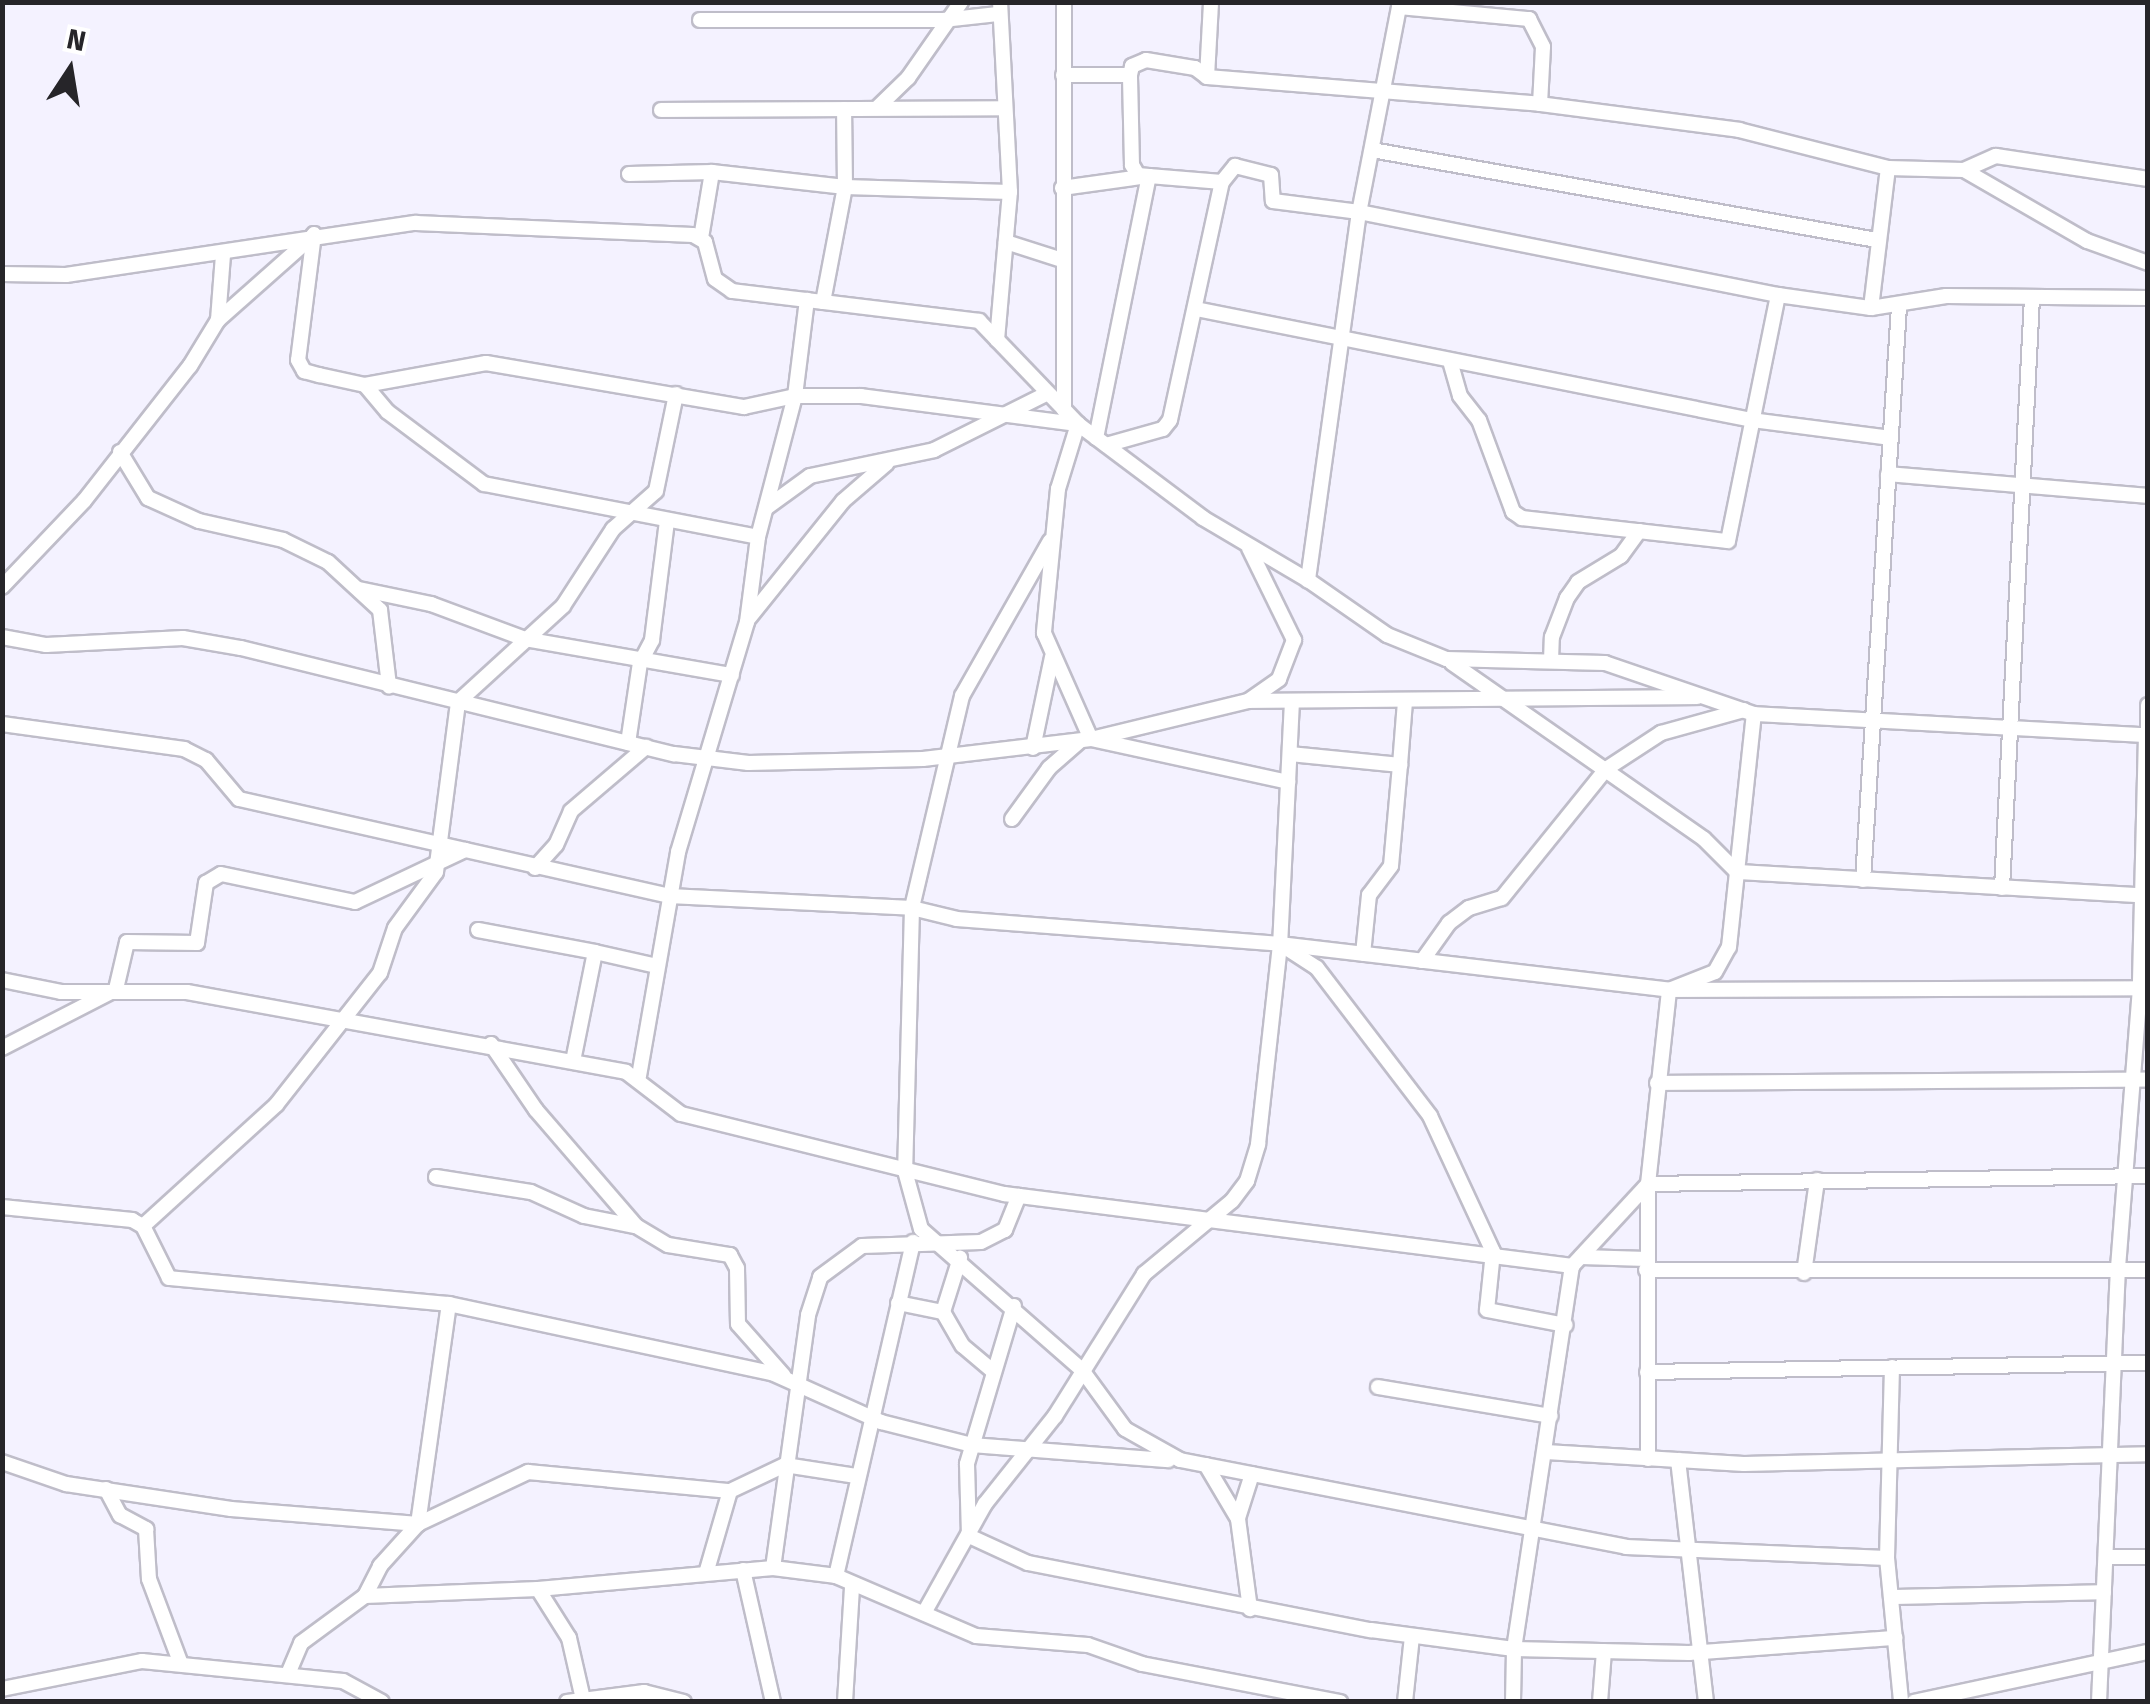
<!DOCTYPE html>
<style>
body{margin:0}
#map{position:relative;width:2150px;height:1704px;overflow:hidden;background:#f4f2ff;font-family:"Fira Sans",sans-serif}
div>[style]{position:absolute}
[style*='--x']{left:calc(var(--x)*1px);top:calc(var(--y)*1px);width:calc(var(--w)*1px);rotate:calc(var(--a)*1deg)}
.roads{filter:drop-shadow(2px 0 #bfbdc9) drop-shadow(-2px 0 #bfbdc9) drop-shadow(0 2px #bfbdc9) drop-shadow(0 -2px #bfbdc9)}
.minor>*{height:14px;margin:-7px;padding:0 7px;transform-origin:7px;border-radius:7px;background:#fff}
span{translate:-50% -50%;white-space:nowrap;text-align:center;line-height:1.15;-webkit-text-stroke:8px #fff;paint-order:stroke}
.frame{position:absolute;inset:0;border:5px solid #262529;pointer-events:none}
.north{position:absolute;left:20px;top:20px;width:100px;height:100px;-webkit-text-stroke:8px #fff;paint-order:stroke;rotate:12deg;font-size:28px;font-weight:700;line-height:40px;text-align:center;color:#262529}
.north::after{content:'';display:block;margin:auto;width:35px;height:45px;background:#262529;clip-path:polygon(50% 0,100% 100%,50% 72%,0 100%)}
</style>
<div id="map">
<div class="roads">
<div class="minor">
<div style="--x:1064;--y:2;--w:408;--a:90"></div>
<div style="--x:1400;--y:2;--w:214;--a:101"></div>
<div style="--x:1359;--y:212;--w:372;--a:97.9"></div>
<div style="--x:1308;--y:580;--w:96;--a:34.8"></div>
<div style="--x:1387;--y:635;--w:64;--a:22.1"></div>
<div style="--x:1446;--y:659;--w:159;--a:1.4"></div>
<div style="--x:1605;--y:663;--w:157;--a:18.9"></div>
<div style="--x:1754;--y:714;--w:393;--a:3.1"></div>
<div style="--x:2146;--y:735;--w:253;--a:91.4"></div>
<div style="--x:2140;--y:988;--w:283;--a:94.5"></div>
<div style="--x:2118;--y:1270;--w:472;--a:180"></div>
<div style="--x:1399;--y:7;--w:131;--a:5.3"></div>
<div style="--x:1529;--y:19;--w:31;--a:63"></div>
<div style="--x:1543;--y:47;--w:57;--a:93"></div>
<div style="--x:1540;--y:104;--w:201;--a:7.4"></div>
<div style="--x:1739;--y:130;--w:154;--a:14.3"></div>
<div style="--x:1888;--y:168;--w:76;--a:1.5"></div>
<div style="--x:1964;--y:170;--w:35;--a:-24"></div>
<div style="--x:1996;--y:156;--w:154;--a:8.6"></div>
<div style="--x:700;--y:20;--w:243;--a:0"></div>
<div style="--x:943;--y:20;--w:55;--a:-6.2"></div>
<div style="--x:1063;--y:75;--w:67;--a:0"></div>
<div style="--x:1130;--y:75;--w:9;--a:-77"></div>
<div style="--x:1132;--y:66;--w:15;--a:-23"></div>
<div style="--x:1146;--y:60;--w:50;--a:9.3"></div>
<div style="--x:1195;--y:68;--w:15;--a:37"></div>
<div style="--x:1207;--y:77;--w:334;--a:4.6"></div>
<div style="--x:1207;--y:77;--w:75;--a:-86.9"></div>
<div style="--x:878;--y:107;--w:42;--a:-44"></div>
<div style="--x:908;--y:78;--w:93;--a:-55.1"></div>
<div style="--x:661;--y:110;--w:340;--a:-0.3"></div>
<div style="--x:1372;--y:150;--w:513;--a:10.11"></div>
<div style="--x:1964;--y:170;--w:142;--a:30"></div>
<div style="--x:2087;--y:241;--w:65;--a:19.8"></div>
<div style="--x:629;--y:174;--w:83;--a:-1.4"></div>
<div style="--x:712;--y:172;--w:134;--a:6.4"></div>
<div style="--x:845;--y:187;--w:165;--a:1.7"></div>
<div style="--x:1062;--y:188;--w:88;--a:-7.9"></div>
<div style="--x:1149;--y:176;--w:73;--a:4.7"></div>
<div style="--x:314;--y:234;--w:127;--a:97.2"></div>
<div style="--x:298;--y:360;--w:13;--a:61"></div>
<div style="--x:304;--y:371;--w:16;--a:15"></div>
<div style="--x:319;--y:375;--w:47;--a:12.3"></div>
<div style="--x:365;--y:385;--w:123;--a:-10.3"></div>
<div style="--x:486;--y:363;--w:262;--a:9.7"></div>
<div style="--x:744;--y:407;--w:52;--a:-12.2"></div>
<div style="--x:795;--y:396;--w:66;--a:0"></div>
<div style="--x:861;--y:396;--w:219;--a:7.4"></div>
<div style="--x:1078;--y:424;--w:68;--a:107.1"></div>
<div style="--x:1058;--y:489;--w:145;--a:95.6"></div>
<div style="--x:1044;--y:633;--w:116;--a:66.1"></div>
<div style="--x:1091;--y:739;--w:202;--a:12.3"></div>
<div style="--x:701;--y:238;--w:67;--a:-80.5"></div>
<div style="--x:1006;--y:242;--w:56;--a:17.8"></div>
<div style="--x:2;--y:274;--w:64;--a:0.9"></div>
<div style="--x:66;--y:275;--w:354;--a:-8.5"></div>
<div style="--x:416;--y:223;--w:277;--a:2.5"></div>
<div style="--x:693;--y:235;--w:14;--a:30"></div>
<div style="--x:705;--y:242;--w:38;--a:75"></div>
<div style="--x:715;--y:279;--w:21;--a:35"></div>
<div style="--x:732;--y:291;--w:249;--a:6.9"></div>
<div style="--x:979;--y:321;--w:143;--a:46.1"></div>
<div style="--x:1078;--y:424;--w:156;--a:36.9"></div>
<div style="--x:1203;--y:518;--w:122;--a:30.6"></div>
<div style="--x:823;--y:302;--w:117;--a:-79.2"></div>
<div style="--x:845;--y:187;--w:78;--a:-90.7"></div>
<div style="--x:1871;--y:308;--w:141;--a:-83.1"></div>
<div style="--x:1196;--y:309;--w:567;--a:11.29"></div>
<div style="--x:1752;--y:420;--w:139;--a:7.4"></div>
<div style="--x:218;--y:320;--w:65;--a:-85.6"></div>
<div style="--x:997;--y:340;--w:149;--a:-85"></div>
<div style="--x:1010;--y:192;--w:190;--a:-93"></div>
<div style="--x:1450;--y:361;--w:36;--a:74"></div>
<div style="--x:1460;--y:396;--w:31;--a:52"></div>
<div style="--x:1479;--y:420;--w:98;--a:69.7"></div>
<div style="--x:1513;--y:512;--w:11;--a:34"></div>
<div style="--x:1522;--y:518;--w:207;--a:6.4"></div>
<div style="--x:1728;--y:541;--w:251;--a:-78.5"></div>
<div style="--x:365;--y:385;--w:35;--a:50"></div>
<div style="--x:388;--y:412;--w:120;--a:36.9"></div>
<div style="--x:484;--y:484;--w:279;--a:10.9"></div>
<div style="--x:1096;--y:438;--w:267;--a:-78.6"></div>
<div style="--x:1149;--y:176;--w:11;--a:-175"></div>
<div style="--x:1138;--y:175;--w:12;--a:-121"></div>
<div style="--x:1132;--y:165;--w:90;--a:-91.3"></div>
<div style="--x:1106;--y:445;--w:59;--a:-15.7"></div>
<div style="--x:1163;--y:429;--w:11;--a:-52"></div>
<div style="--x:1170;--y:420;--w:244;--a:-77.7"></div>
<div style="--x:1222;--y:182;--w:21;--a:-51"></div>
<div style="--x:1235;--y:166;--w:37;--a:14"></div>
<div style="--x:1271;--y:175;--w:26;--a:86"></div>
<div style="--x:1273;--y:201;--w:87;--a:7.3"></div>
<div style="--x:1359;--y:212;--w:427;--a:11.2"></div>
<div style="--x:1778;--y:295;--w:94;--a:8"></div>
<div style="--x:1871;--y:308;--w:76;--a:-9.1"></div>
<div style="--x:1946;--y:296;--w:202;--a:0.6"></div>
<div style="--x:120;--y:452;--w:54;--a:58.7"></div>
<div style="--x:148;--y:498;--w:56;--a:24.3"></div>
<div style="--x:199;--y:521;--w:86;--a:12.7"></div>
<div style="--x:283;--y:540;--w:50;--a:26.1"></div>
<div style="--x:328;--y:562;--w:71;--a:42.7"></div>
<div style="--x:380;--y:610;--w:77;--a:83.2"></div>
<div style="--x:1888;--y:474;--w:261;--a:4.8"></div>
<div style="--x:766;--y:508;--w:54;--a:-36"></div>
<div style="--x:810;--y:476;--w:127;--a:-11.8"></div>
<div style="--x:934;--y:450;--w:127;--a:-26.6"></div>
<div style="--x:1050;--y:541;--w:178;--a:119.6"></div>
<div style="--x:962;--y:696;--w:218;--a:103.3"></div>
<div style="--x:912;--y:908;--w:263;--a:91.5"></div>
<div style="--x:905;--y:1171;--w:60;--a:74.6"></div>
<div style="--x:921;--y:1229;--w:214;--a:41.2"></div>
<div style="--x:1082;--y:1370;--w:73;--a:53.9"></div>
<div style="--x:1125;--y:1429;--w:63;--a:29.4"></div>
<div style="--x:1180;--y:1460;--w:454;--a:11"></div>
<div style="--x:1626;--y:1547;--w:261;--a:2.4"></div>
<div style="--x:2;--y:587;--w:119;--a:-46.4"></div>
<div style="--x:84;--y:501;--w:172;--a:-51.9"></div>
<div style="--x:190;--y:366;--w:54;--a:-58.7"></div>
<div style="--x:218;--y:320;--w:128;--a:-41.5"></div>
<div style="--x:359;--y:589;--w:74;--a:11.8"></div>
<div style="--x:431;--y:604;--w:100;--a:20.4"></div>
<div style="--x:525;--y:639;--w:210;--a:9.9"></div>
<div style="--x:749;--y:618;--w:150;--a:-51.2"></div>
<div style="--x:843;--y:501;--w:58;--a:-40.8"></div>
<div style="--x:2;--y:637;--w:45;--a:10.3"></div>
<div style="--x:46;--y:645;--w:137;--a:-2.9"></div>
<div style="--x:183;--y:638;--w:59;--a:9.8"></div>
<div style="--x:241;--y:648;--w:446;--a:13.8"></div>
<div style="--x:674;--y:754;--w:75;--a:6.9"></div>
<div style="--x:748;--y:763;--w:175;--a:-1.3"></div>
<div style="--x:923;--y:759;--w:169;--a:-6.8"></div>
<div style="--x:1091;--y:739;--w:162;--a:-13.6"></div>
<div style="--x:1248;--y:701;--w:38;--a:-35"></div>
<div style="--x:1279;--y:679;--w:42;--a:-69"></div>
<div style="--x:1294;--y:640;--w:102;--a:-116.1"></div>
<div style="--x:1551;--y:661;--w:24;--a:-88"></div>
<div style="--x:1552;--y:637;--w:42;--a:-69"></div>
<div style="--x:1567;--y:598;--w:19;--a:-55"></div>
<div style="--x:1578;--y:582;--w:50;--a:-31.2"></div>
<div style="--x:1621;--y:556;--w:31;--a:-54"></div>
<div style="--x:1452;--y:663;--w:307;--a:34.9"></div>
<div style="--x:1704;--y:839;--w:47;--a:45"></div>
<div style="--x:1737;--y:872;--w:405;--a:3.3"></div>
<div style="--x:1249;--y:701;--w:448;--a:-0.5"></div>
<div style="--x:1292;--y:701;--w:243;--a:92.8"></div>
<div style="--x:1280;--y:944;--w:44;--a:33"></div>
<div style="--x:1317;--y:968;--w:186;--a:52.6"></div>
<div style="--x:1430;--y:1116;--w:150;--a:65.1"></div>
<div style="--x:1493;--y:1252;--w:58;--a:95.9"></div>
<div style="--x:1487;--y:1310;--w:80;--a:10.8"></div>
<div style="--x:2148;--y:705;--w:30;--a:90"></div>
<div style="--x:2;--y:724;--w:184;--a:7.8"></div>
<div style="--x:184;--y:749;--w:25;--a:27"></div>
<div style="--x:206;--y:760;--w:51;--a:49.8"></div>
<div style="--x:239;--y:799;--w:441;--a:12.7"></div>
<div style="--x:669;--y:896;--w:243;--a:2.8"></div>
<div style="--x:912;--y:908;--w:46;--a:13.7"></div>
<div style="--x:957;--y:919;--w:324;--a:4.4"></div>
<div style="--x:1280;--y:944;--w:392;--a:6.7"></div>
<div style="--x:1669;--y:990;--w:478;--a:-0.2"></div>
<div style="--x:628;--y:743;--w:81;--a:-81.5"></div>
<div style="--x:640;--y:663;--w:26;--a:-62"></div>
<div style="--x:652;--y:640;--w:120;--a:-82.8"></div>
<div style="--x:1033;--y:748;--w:93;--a:-78.2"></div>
<div style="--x:1290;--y:754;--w:111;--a:5.7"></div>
<div style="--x:1400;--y:765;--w:101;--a:95.1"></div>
<div style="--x:1391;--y:866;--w:36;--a:127"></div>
<div style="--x:1369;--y:895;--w:59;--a:95.8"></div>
<div style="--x:1400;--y:765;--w:63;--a:-85.5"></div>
<div style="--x:1012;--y:819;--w:63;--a:-54"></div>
<div style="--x:1049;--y:768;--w:41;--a:-41.1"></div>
<div style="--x:535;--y:868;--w:31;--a:-48"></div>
<div style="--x:556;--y:845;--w:37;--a:-66"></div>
<div style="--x:571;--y:811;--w:99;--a:-40.5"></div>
<div style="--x:1863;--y:880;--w:575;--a:-86.41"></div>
<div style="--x:2002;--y:888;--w:592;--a:-87.09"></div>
<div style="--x:478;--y:930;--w:119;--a:10.6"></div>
<div style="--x:595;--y:952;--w:111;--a:101.4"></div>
<div style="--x:595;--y:952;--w:64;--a:12.7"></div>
<div style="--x:1422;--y:961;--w:47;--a:-54.6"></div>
<div style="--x:1449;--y:923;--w:25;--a:-37"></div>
<div style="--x:1469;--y:908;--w:34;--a:-17"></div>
<div style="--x:1502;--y:898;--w:166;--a:-51.1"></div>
<div style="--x:1606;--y:769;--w:66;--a:-33.2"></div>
<div style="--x:1661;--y:733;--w:86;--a:-15.5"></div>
<div style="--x:2;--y:980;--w:60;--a:11.5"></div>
<div style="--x:61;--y:992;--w:126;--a:0"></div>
<div style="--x:187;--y:992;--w:446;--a:10.3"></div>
<div style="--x:626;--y:1072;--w:69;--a:37.4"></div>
<div style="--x:681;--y:1114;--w:333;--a:13.9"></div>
<div style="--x:1004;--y:1194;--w:573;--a:7.22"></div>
<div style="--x:116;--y:989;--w:48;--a:-76.8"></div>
<div style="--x:127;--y:942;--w:70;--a:0.8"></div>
<div style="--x:197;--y:943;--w:61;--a:-81.5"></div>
<div style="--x:206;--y:883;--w:17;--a:-31"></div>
<div style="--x:221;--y:874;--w:137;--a:11.8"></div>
<div style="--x:355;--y:902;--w:122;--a:-25.3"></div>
<div style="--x:491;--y:1044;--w:80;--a:55.7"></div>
<div style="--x:536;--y:1110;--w:153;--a:49.2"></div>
<div style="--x:636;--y:1226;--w:37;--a:31"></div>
<div style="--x:668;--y:1245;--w:63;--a:9.2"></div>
<div style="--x:730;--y:1255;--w:15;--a:62"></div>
<div style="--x:737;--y:1268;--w:56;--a:89"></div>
<div style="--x:738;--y:1324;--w:69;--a:48.5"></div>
<div style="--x:2;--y:1048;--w:123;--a:-27.2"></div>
<div style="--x:639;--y:1076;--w:227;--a:-80.1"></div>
<div style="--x:678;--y:852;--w:240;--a:-73.3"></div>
<div style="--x:747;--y:622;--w:86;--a:-82.6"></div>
<div style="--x:758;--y:537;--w:146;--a:-75.3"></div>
<div style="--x:795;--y:396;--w:97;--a:-82.9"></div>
<div style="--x:1657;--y:1083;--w:491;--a:-0.4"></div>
<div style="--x:436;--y:1177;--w:96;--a:9"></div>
<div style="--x:531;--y:1192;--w:58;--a:24.4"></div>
<div style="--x:584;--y:1216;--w:52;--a:11.1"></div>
<div style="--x:2;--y:1207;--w:131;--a:5.7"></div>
<div style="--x:132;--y:1220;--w:13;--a:29"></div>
<div style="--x:143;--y:1226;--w:58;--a:63.4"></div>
<div style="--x:169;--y:1278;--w:281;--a:5.3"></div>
<div style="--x:449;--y:1304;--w:330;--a:12.1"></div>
<div style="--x:772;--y:1373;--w:120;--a:24.2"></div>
<div style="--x:881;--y:1422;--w:94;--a:14.2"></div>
<div style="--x:972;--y:1445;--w:197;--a:4.4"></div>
<div style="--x:143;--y:1226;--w:180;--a:-42.3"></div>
<div style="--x:276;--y:1105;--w:168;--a:-51.8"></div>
<div style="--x:380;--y:973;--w:47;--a:-71.6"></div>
<div style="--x:395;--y:928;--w:69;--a:-53.8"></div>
<div style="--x:436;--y:872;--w:171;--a:-82.6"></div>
<div style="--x:458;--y:702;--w:142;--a:-42.4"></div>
<div style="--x:563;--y:606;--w:92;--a:-57"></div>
<div style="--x:613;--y:529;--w:57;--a:-41.5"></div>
<div style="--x:656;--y:491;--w:99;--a:-78.3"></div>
<div style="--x:1581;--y:1257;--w:66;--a:1.7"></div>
<div style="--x:1804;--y:1273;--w:94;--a:-82"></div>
<div style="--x:898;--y:1303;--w:46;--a:11.3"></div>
<div style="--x:943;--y:1312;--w:39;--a:60"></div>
<div style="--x:963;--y:1346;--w:39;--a:40"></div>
<div style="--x:1014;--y:1306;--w:165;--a:106.6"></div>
<div style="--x:967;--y:1464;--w:72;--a:88.4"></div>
<div style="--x:969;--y:1536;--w:65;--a:24.6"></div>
<div style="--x:1028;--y:1563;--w:349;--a:11.1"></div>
<div style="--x:1371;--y:1630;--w:144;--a:7.6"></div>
<div style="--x:1514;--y:1649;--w:175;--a:1.3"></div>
<div style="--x:1689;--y:1653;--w:207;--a:-4.2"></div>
<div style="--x:943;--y:1312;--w:57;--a:-72.5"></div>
<div style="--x:1892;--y:1367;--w:191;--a:91.5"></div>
<div style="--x:1887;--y:1558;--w:145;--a:84.4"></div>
<div style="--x:1647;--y:1372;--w:501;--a:-1.03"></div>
<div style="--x:1378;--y:1387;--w:175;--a:9.5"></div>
<div style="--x:1546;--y:1452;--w:198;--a:3.5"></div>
<div style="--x:1744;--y:1464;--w:404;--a:-1.4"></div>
<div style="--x:1648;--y:1459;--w:275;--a:-90"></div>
<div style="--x:1648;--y:1184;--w:195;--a:-83.8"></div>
<div style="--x:1669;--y:990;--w:49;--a:-21.4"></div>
<div style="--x:1715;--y:972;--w:29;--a:-61"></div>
<div style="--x:1729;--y:947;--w:234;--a:-83.9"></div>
<div style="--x:1678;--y:1460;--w:244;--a:83.4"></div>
<div style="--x:2;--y:1462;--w:68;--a:19"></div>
<div style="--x:66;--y:1484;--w:167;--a:8.6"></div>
<div style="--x:231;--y:1509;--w:188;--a:4.6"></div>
<div style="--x:418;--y:1524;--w:122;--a:-25.3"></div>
<div style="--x:528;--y:1472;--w:203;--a:5.4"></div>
<div style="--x:730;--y:1491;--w:61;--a:-25.3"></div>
<div style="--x:785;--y:1465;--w:72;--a:8.8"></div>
<div style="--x:1206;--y:1465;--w:63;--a:59.3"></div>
<div style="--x:1238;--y:1519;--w:91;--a:82.4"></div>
<div style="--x:106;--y:1489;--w:30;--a:62"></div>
<div style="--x:120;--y:1515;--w:30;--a:28"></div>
<div style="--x:146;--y:1529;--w:50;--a:86.6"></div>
<div style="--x:149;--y:1579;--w:91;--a:69.4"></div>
<div style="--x:1238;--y:1518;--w:46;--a:-72.3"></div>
<div style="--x:2106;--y:1557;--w:42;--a:0"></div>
<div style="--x:773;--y:1568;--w:255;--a:-82.1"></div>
<div style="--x:808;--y:1315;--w:40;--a:-72"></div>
<div style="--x:820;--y:1277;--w:52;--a:-36.4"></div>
<div style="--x:862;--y:1246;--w:119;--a:-1.9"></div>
<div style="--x:981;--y:1242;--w:27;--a:-27"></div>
<div style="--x:1005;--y:1230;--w:37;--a:-68"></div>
<div style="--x:707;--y:1570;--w:82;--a:-73.8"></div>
<div style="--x:743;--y:1570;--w:135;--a:77.2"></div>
<div style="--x:836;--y:1576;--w:343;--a:-77"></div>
<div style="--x:538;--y:1589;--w:58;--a:57.7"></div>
<div style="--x:569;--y:1638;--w:63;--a:77.1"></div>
<div style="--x:365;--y:1596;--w:34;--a:-63"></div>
<div style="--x:380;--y:1566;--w:57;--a:-47.9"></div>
<div style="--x:418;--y:1524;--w:222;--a:-82"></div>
<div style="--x:1891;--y:1597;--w:213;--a:-1.3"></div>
<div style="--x:924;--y:1613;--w:125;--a:-60.8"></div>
<div style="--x:985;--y:1504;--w:112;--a:-51.5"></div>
<div style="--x:1055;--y:1416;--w:168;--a:-57.9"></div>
<div style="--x:1144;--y:1274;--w:114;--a:-39.7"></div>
<div style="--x:1232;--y:1201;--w:25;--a:-53"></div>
<div style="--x:1247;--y:1181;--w:39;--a:-73"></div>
<div style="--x:1258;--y:1144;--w:201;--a:-83.7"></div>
<div style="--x:288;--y:1674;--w:34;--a:-67"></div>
<div style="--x:301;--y:1643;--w:79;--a:-36.3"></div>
<div style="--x:365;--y:1596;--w:173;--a:-2.3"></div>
<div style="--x:538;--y:1589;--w:236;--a:-5.1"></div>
<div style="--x:773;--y:1568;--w:64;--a:7.2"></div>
<div style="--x:836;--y:1576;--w:152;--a:23.2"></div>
<div style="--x:976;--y:1636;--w:112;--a:4.6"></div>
<div style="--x:1088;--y:1645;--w:57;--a:19.4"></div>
<div style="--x:1142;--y:1664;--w:202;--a:10.9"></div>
<div style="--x:2;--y:1689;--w:143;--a:-11.3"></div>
<div style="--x:142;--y:1661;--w:202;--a:5.7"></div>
<div style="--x:343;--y:1681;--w:44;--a:28.3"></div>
<div style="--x:567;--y:1702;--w:78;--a:-7.4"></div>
<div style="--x:644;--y:1692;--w:41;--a:14"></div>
<div style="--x:845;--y:1702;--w:116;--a:-86.5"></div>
<div style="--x:1405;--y:1702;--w:65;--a:-83.9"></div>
<div style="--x:1513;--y:1702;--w:53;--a:-88.9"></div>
<div style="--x:1514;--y:1649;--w:387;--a:-81.4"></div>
<div style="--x:1572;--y:1266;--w:112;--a:-47.2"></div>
<div style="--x:1648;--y:1184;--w:500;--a:-0.92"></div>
<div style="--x:1600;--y:1702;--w:51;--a:-85.5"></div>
<div style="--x:1914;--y:1702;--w:239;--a:-12.1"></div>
<div style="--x:2099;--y:1702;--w:432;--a:-87.5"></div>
<div style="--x:2118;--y:1270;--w:30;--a:0"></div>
</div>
</div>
<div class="frame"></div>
<div class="north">N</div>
</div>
